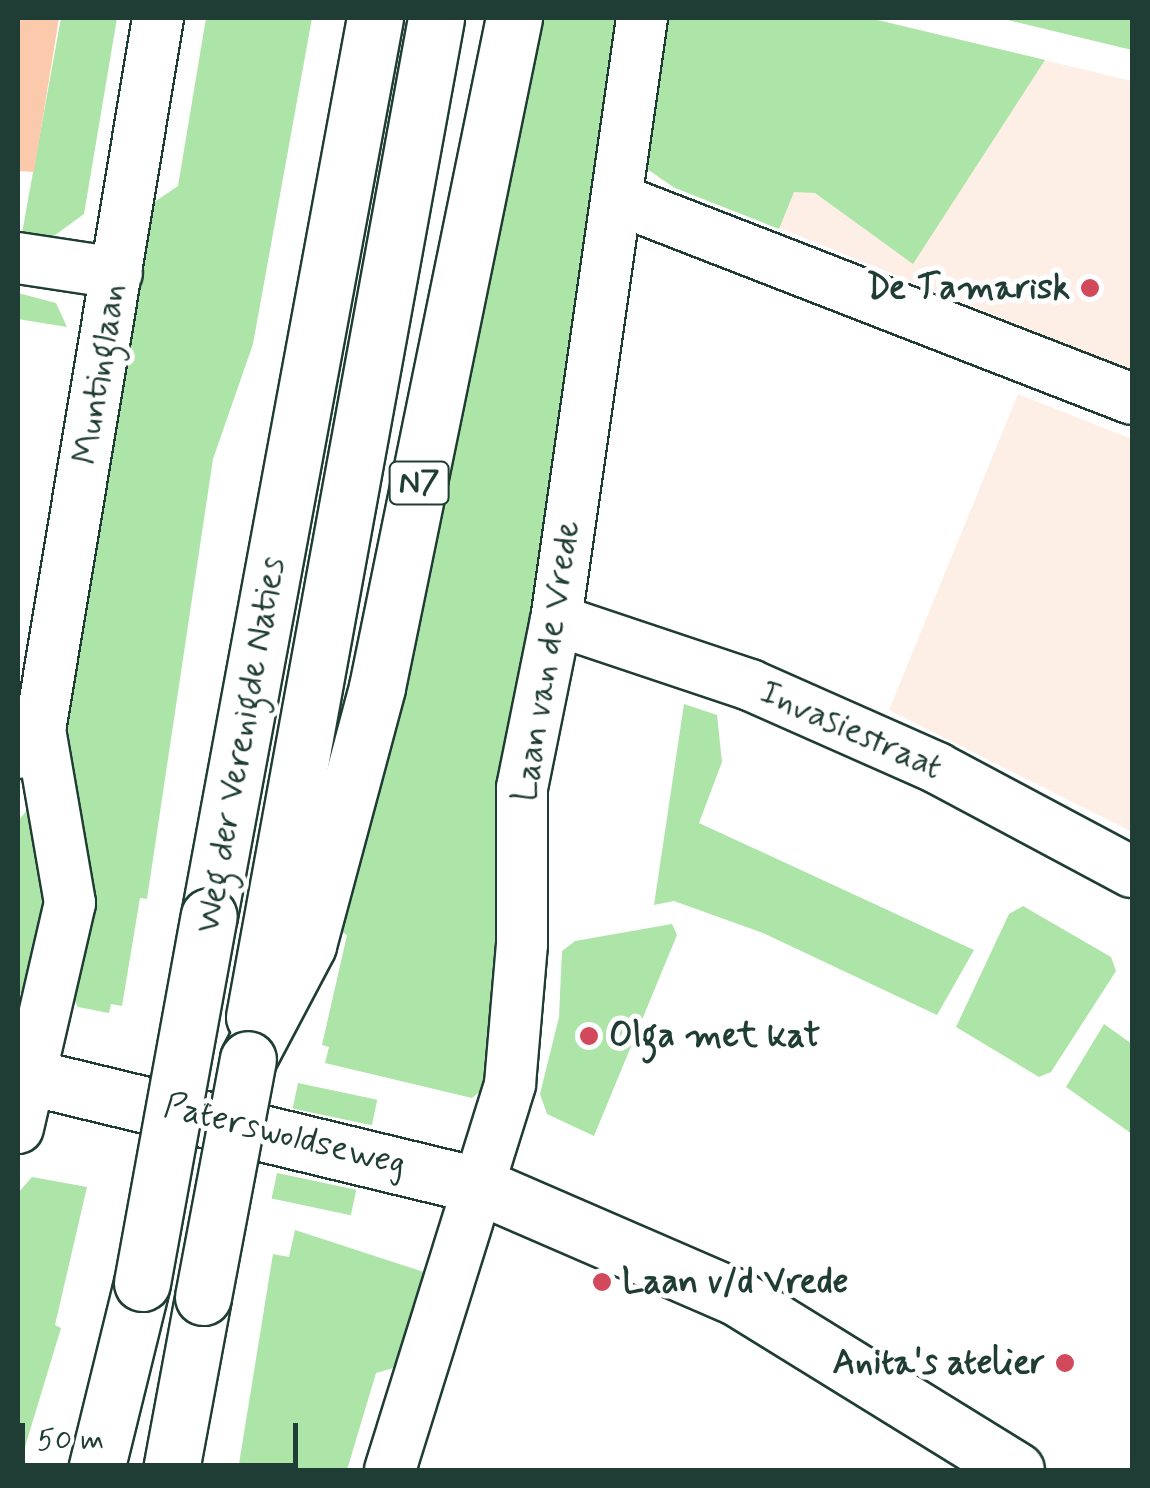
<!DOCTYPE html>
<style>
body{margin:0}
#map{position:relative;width:1150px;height:1488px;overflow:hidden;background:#fff;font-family:Mynerve,sans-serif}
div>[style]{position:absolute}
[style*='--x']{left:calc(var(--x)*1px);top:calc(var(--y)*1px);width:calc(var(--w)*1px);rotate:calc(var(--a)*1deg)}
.built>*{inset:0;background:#feefe6}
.green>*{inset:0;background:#ade4a7;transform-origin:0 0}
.building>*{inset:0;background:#fbc9ab}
.roads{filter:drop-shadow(2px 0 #1f3d34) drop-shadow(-2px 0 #1f3d34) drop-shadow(0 2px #1f3d34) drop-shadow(0 -2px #1f3d34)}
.minor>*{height:50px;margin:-25px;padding:0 25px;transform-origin:25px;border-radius:25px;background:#fff}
.major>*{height:55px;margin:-27.5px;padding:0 27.5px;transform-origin:27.5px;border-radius:27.5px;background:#fff}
.highway>*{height:55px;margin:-27.5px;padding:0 27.5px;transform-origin:27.5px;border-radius:27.5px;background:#fff}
.bridges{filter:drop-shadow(2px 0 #1f3d34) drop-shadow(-2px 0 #1f3d34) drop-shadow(0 2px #1f3d34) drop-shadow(0 -2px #1f3d34)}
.highway-bridge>*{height:55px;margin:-27.5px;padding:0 27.5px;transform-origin:27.5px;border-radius:27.5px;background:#fff}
.dots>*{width:28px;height:28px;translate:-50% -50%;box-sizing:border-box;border:5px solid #fff;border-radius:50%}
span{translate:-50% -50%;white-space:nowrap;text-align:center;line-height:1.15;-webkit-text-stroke:10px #fff;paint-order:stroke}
.shield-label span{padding:2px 8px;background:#fff;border:2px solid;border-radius:8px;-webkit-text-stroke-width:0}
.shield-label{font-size:32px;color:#1f3d34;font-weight:700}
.poi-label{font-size:35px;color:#1f3d34;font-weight:700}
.right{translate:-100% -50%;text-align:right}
.left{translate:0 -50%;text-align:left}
.street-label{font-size:35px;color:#1f3d34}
.frame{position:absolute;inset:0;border:20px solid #1f3d34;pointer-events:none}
.scale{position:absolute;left:20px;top:1423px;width:278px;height:45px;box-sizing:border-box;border:5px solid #1f3d34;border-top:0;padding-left:12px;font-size:30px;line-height:35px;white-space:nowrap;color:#1f3d34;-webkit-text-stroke:8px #fff;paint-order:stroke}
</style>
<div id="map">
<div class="built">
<div style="clip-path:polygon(869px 18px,1132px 81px,1132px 371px,657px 178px)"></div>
<div style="clip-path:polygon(1018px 394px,1132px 439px,1132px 832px,889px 710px)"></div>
</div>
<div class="green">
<div style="clip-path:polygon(61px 18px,117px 18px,84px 214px,51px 238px,22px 233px)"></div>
<div style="clip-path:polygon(206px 18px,312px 18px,253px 344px,213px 459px,147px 899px,140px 898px,122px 1006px,111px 1004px,109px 1013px,78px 1007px,73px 998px,94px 900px,64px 702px,91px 576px,144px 209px,178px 186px)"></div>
<div style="clip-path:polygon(540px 18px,623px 18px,488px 1085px,472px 1098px,325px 1063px,329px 1047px,322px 1045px,347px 935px,340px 931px,450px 477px)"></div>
<div style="clip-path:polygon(655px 18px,869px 18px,1045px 60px,913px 264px,815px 193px,794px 192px,779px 229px,675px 188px,644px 167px)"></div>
<div style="clip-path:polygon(999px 18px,1132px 19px,1132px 50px)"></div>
<div style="clip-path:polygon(18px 293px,56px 303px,67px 327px,18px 319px)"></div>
<div style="clip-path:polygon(684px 704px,717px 715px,722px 762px,699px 823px,974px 950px,937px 1015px,763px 933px,674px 901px,654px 905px)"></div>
<div style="clip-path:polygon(37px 798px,50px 869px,38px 973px,19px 995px,18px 821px)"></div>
<div style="clip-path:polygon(1023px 906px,1111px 957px,1116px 971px,1051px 1072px,1039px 1077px,956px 1027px,1009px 914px)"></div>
<div style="clip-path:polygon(672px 924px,677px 935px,594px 1136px,547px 1114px,540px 1094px,559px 1017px,562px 951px,575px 941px)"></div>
<div style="clip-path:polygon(1104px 1024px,1132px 1044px,1132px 1134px,1066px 1087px)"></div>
<div style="left:298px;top:1083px;width:81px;height:26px;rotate:12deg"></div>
<div style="left:277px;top:1173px;width:81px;height:26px;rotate:12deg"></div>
<div style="clip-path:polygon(32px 1177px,87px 1187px,55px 1325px,61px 1328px,18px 1470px,18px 1193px)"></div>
<div style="clip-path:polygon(295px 1230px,433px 1275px,404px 1365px,376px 1373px,347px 1470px,238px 1470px,273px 1254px,289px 1257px)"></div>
</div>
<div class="building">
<div style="clip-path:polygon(18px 18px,59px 18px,34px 172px,18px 171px)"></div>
</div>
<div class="roads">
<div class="minor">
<div style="--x:617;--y:199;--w:552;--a:21.22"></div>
<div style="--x:18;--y:258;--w:100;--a:8.6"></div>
<div style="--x:556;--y:620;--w:205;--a:18.5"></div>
<div style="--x:750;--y:685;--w:205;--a:23.9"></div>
<div style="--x:937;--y:768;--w:221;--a:28.1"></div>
<div style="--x:18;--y:753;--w:32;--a:-46"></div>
<div style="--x:40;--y:730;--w:722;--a:-80.59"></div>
<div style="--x:18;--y:1128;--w:231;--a:-77"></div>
<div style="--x:70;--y:903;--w:176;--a:-99.8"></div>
<div style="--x:390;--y:1470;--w:404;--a:-72.7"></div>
<div style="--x:510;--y:1084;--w:141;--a:-85.1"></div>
<div style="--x:522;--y:944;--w:156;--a:-90"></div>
<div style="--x:522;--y:788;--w:171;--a:-78.6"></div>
<div style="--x:556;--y:620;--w:608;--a:-81.87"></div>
</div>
<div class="major">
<div style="--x:18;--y:1074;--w:472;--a:13.6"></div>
<div style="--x:477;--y:1185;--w:282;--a:23.4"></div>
<div style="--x:736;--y:1297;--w:329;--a:31.7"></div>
</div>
<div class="highway">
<div style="--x:209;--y:916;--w:913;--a:-79.53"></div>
<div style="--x:254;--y:1017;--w:1015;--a:-79.67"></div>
<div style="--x:248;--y:1059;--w:129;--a:-62.2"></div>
<div style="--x:308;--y:945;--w:267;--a:-75"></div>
<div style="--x:377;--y:687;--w:683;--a:-78.43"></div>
<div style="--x:96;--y:1470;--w:193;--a:-76.2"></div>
<div style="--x:171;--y:1470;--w:176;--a:-79.5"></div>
</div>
</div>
<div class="bridges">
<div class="highway-bridge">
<div style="--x:142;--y:1283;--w:373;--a:-79.7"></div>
<div style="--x:203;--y:1297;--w:242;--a:-79.3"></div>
</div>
</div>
<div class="dots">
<div style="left:1090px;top:288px;background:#d1495b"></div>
<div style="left:589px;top:1036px;background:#d1495b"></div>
<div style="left:602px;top:1282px;background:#d1495b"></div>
<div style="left:1065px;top:1363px;background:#d1495b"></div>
</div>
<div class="shield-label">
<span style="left:419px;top:483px">N7</span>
</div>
<div class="poi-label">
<span class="right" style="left:1070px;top:288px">De Tamarisk</span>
<span class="left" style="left:609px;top:1036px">Olga met kat</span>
<span class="left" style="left:622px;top:1282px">Laan v/d Vrede</span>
<span class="right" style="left:1045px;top:1363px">Anita's atelier</span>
</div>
<div class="street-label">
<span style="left:100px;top:374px;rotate:-81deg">Muntinglaan</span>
<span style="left:547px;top:661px;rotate:-81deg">Laan van de Vrede</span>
<span style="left:851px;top:730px;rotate:24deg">Invasiestraat</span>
<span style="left:241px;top:745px;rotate:-80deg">Weg der Verenigde Naties</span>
<span style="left:285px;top:1135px;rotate:14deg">Paterswoldseweg</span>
</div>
<div class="frame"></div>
<div class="scale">50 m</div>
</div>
